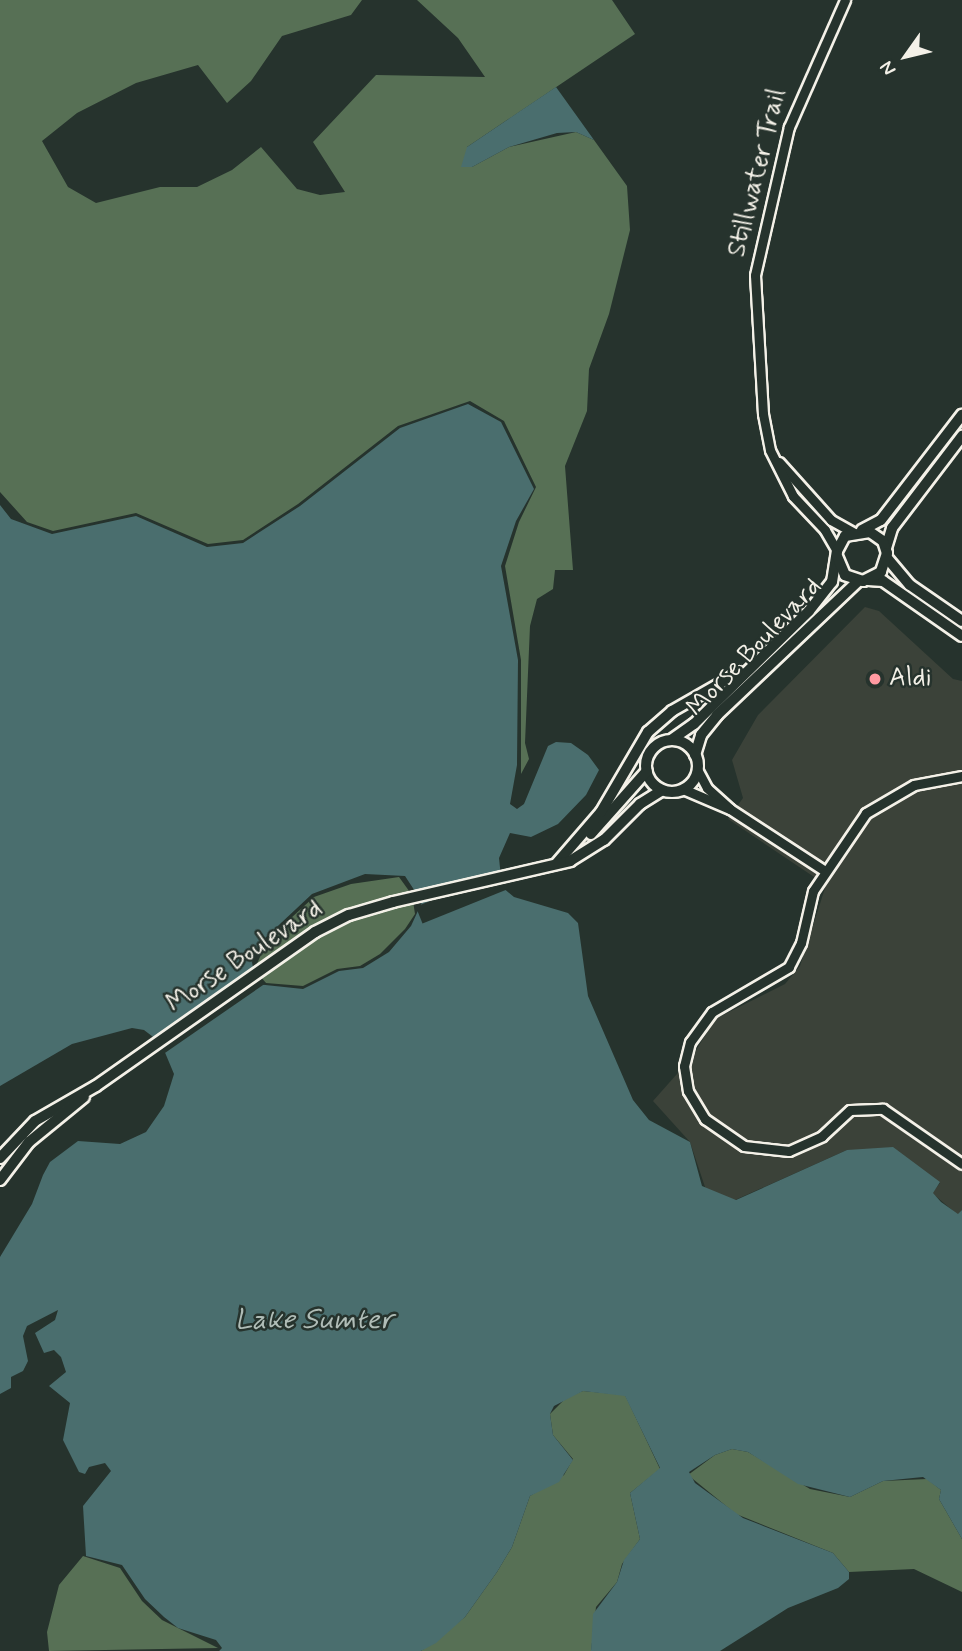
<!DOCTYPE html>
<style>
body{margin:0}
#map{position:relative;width:962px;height:1651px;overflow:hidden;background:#26332d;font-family:Mynerve,sans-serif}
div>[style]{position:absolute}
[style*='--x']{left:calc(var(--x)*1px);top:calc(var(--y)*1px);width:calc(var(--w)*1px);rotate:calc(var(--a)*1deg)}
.built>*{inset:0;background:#3b4239}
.green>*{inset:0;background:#577055}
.water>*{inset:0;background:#4a6e6e}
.pier>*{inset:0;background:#26332d;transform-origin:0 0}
.roads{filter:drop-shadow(2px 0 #f4f1e8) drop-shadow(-2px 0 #f4f1e8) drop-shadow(0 2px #f4f1e8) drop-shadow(0 -2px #f4f1e8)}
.minor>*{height:9px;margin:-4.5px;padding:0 4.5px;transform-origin:4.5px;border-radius:4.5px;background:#26332d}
.major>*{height:10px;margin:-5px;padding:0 5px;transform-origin:5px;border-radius:5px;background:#26332d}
.major>.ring{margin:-5px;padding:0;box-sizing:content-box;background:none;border:10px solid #26332d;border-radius:50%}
.dots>*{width:19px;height:19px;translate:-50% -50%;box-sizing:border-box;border:4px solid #26332d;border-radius:50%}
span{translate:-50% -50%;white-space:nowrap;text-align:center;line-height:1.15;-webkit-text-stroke:5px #26332d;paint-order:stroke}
.street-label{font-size:26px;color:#f4f1e8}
.poi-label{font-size:26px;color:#f4f1e8}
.left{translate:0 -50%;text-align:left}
.water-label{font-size:28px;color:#b0bdb7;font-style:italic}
.north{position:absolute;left:871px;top:21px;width:70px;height:70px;-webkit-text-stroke:5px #26332d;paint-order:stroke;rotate:236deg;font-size:19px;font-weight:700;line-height:28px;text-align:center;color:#f4f1e8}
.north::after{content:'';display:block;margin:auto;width:24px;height:32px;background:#f4f1e8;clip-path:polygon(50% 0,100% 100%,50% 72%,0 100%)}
</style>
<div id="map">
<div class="built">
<div style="clip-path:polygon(865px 607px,879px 611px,953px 679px,962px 681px,962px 1210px,958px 1215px,932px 1193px,940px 1183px,891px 1150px,847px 1150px,735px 1200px,706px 1190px,690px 1142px,653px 1101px,692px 1057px,715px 1019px,785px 984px,800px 966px,826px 885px,728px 819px,743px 798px,732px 760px,758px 715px)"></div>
</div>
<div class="green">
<div style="clip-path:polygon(0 0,362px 0,351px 15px,282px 36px,251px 81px,227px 103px,198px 65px,136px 83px,77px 113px,42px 141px,68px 187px,96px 203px,160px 187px,197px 187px,232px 170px,261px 147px,297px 189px,320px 195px,345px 192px,313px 142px,376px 75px,485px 77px,458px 38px,417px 0,612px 0,635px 34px,467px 147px,472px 167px,509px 147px,576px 132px,594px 140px,627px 186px,630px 230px,609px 314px,589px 369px,587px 411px,565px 466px,573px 570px,555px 570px,553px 589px,537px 599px,530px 626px,525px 743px,529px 759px,521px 774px,521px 660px,505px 566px,519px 522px,536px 487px,504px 421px,470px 401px,398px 426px,298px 504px,243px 540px,208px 544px,136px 513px,53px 531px,27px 522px,0 492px)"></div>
<div style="clip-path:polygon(399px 877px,412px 895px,349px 912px,255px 968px,268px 939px,314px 897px,351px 884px)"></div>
<div style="clip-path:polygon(413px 901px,415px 914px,405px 929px,380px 954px,360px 966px,337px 969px,303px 986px,266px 983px,260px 976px,316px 935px,350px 918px)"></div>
<div style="clip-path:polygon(583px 1391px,625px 1395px,660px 1469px,630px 1493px,640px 1539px,622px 1564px,617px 1582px,596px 1607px,591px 1651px,421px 1651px,465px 1617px,497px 1572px,512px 1547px,530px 1496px,564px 1475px,573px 1459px,553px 1435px,550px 1414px,567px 1397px)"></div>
<div style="clip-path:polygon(732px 1449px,748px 1452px,810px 1489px,850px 1497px,883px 1481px,927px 1479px,941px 1490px,939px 1499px,962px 1539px,962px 1592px,914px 1569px,849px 1572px,833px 1553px,736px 1514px,688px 1475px,715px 1455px)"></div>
<div style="clip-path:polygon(83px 1556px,120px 1568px,142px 1601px,162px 1620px,218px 1648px,49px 1651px,47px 1632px,59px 1585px)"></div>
</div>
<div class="water">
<div style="clip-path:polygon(556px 87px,594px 140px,576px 132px,557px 133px,509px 147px,472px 167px,461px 167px,467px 147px)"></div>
<div style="clip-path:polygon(evenodd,468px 404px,501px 422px,534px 489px,516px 521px,501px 566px,518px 660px,517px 765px,510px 804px,517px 809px,524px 804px,548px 746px,556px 742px,571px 743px,588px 755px,599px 770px,586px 795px,558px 824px,531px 837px,510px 833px,499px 858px,502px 887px,514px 897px,568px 913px,578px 923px,588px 996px,633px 1100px,649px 1120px,690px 1142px,702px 1186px,736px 1200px,847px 1150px,893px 1147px,940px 1182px,933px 1193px,941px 1202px,958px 1214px,962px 1210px,962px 1539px,939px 1499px,941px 1490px,923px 1477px,883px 1481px,850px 1497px,798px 1484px,748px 1452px,732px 1449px,715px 1455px,689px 1472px,695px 1483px,743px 1518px,833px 1553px,849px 1572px,849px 1579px,838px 1588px,788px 1608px,720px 1651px,591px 1651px,593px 1614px,617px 1582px,624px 1560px,640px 1539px,630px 1493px,660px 1468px,625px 1396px,583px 1391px,554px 1406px,550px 1414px,553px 1435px,573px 1460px,559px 1482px,530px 1496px,512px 1547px,497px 1572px,465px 1617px,436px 1643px,421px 1651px,219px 1651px,222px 1648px,216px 1640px,178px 1628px,164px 1617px,145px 1599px,122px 1565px,86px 1556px,83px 1506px,111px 1471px,105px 1463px,89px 1467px,85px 1474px,79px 1472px,63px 1440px,70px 1403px,49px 1386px,66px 1372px,61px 1357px,54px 1350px,44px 1353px,35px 1333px,55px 1320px,58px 1310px,27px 1326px,23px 1336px,28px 1361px,23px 1371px,11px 1377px,11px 1388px,0 1394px,0 1257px,32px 1204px,43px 1175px,50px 1162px,78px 1141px,120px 1144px,146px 1132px,164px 1106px,174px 1074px,161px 1043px,144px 1030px,132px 1028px,72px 1044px,0 1086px,0 505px,11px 519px,52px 534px,136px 516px,207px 547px,243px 543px,300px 506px,400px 428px,468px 404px,365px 874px,405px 876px,422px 902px,411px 926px,389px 952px,363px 968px,339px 971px,303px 989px,256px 984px,252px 962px,264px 939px,312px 894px,365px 874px)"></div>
</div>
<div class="pier">
<div style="left:502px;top:872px;width:18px;height:93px;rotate:68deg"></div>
<div style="clip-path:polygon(255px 968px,258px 981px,266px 983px,162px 1055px,152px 1040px)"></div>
</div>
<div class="roads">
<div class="minor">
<div style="--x:779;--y:462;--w:78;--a:48.1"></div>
<div style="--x:831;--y:520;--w:25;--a:29"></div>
<div style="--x:837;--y:551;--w:24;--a:-120"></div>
<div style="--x:825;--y:530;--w:47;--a:-133.3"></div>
<div style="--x:793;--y:496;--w:51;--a:-116.6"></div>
<div style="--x:770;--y:450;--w:37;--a:-101"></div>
<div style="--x:763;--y:414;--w:139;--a:-93.3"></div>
<div style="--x:755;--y:275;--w:152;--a:-77.1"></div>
<div style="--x:789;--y:127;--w:139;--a:-66.2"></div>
<div style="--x:697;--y:769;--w:21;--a:62"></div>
<div style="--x:707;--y:788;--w:31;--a:42"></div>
<div style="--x:730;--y:809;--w:113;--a:33.1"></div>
<div style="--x:962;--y:776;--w:49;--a:169.4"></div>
<div style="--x:914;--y:785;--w:56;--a:149.7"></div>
<div style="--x:866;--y:813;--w:94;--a:124.2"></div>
<div style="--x:813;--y:891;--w:53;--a:103"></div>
<div style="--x:801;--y:943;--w:27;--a:117"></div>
<div style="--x:789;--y:967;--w:89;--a:149.7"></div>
<div style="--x:712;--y:1012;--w:37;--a:126"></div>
<div style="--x:690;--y:1042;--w:25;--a:104"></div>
<div style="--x:684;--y:1066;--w:25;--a:81"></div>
<div style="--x:688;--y:1091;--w:33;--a:59"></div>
<div style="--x:705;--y:1119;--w:47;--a:34.7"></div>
<div style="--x:744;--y:1146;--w:45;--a:6.3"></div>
<div style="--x:789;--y:1151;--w:36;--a:-24"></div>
<div style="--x:822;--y:1136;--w:38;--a:-43"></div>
<div style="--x:850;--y:1110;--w:33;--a:-2"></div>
<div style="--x:883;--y:1109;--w:96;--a:34.8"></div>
<div style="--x:683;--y:789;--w:51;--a:23.1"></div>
</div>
<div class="major">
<div style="--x:862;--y:530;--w:21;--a:-28"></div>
<div style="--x:881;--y:520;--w:133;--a:-52.4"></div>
<div style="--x:886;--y:548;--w:21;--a:-73"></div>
<div style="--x:892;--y:528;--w:116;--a:-52.7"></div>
<div style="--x:887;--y:558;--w:35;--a:50"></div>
<div style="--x:910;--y:585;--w:63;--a:34.7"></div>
<div style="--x:868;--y:580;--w:15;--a:4"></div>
<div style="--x:883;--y:581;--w:96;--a:34.8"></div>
<div style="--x:671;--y:740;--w:28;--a:-35"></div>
<div style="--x:694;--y:724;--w:161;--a:-44.5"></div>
<div style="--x:809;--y:611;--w:37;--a:-52"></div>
<div style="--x:832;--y:582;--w:31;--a:-81"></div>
<div style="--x:837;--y:551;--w:17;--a:-62"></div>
<div style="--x:845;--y:536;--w:25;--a:-9"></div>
<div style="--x:870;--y:532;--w:16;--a:35"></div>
<div style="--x:883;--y:541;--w:13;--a:72"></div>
<div style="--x:887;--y:553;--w:20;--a:108"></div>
<div style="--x:881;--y:572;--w:20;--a:153"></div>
<div style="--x:863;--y:581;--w:19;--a:-162"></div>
<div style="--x:845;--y:575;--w:21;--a:-113"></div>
<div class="ring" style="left:646px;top:740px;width:42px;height:42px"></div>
<div style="--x:695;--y:755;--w:21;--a:-73"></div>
<div style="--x:701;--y:735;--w:26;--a:-51"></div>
<div style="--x:717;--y:715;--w:195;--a:-43.5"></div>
<div style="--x:591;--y:834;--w:84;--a:-48.4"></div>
<div style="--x:557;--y:863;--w:67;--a:-49.2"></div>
<div style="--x:601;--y:812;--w:93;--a:-59.6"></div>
<div style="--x:648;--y:732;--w:32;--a:-41"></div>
<div style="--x:672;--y:711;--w:78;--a:-29.8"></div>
<div style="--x:0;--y:1158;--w:51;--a:-46.6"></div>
<div style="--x:35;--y:1121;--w:70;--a:-29.8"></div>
<div style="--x:96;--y:1086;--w:268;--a:-35.1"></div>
<div style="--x:315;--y:932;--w:38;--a:-27"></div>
<div style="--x:349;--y:915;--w:46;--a:-16.5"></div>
<div style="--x:393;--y:902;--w:182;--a:-13"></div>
<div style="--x:570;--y:861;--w:40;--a:-32"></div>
<div style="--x:604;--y:840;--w:51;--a:-45"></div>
<div style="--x:640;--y:804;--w:26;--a:-32"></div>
<div style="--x:0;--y:1180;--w:48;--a:-52.7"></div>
<div style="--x:29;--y:1142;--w:71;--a:-39.3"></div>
</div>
</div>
<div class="dots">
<div style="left:875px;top:679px;background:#ff9aa2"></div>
</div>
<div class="street-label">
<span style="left:758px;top:173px;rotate:-76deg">Stillwater Trail</span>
<span style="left:755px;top:648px;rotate:-46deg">Morse Boulevard</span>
<span style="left:245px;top:957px;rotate:-34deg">Morse Boulevard</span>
</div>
<div class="poi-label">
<span class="left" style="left:889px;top:679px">Aldi</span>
</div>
<div class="water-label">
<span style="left:314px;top:1321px">Lake Sumter</span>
</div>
<div class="north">N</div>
</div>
